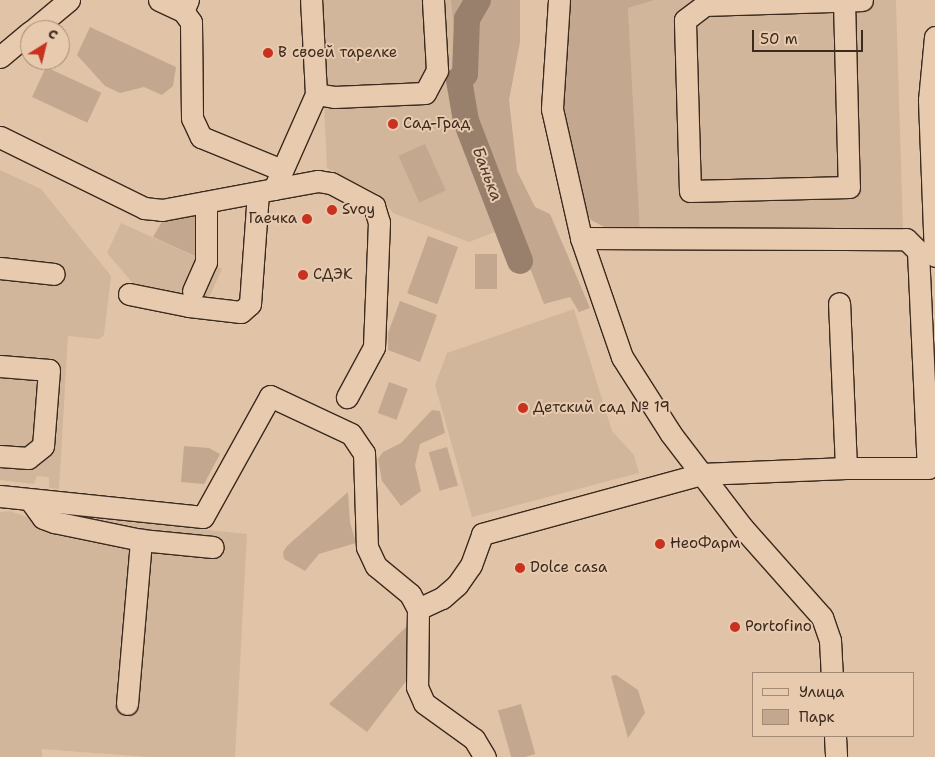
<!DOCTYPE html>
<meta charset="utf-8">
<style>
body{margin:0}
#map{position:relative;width:935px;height:757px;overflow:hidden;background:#e1c4a8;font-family:"Shantell Sans",sans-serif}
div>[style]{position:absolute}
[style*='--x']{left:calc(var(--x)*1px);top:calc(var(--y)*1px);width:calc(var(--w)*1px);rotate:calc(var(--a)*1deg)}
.built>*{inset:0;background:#d1b69b}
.green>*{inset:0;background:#c3a78f;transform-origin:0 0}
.river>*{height:26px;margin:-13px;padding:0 13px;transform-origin:13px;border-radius:13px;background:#99806c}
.roads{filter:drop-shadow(1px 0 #3b2a1e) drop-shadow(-1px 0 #3b2a1e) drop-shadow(0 1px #3b2a1e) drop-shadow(0 -1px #3b2a1e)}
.minor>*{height:21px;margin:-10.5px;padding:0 10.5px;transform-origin:10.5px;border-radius:10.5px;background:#e8caae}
.dots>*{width:14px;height:14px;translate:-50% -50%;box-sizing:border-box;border:2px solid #e8caae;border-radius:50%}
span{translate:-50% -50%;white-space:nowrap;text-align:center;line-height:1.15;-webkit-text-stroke:4px #e8caae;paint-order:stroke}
.poi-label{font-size:15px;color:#3b2a1e}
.left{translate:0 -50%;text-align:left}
.right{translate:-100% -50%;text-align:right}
.water-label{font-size:16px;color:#4e3b2e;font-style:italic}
.legend{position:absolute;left:752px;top:672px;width:162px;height:65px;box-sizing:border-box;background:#e8caae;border:1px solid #a38a74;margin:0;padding:6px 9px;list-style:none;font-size:15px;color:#3b2a1e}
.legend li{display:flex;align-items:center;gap:10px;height:25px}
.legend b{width:25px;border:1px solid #a38a74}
.north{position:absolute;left:20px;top:20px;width:50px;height:50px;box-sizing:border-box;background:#e8caae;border:1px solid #a38a74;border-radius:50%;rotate:36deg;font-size:14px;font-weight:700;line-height:20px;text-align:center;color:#3b2a1e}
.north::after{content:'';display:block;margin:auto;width:18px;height:22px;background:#c8321e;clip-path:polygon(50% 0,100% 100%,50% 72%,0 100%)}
.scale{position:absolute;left:752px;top:30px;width:111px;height:22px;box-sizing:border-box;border:2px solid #3b2a1e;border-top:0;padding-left:6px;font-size:15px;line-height:18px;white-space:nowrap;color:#3b2a1e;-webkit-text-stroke:4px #e8caae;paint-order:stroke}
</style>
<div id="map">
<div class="built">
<div style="clip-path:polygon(320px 0,451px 0,464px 141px,495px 232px,469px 242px,393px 213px,378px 194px,327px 168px,324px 104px,334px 92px,325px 84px)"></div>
<div style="clip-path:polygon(655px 0,896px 0,903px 231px,640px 230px,628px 8px)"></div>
<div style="clip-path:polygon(0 170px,41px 189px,111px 276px,104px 335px,99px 339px,68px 336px,59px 489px,49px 488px,49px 477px,37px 476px,34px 484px,0 480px)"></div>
<div style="clip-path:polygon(121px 223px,222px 269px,207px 302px,137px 288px,107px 253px)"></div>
<div style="clip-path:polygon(574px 309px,612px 431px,634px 455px,639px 473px,472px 517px,435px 385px,447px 353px)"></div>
<div style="clip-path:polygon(10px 511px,53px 526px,54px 514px,247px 534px,235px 757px,148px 757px,42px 749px,42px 757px,0 757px,0 512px)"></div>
</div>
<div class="green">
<div style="clip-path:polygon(451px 0,520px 0,520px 42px,509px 100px,517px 171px,535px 207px,550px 214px,590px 308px,579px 312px,570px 297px,544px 304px,490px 166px,464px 141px)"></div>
<div style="clip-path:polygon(570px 0,655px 0,628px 8px,640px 230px,608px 229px,591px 220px,577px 197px,561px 112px)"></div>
<div style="clip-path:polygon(90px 27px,176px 67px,173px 86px,162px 95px,144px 87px,120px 93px,105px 86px,77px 55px)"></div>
<div style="left:46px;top:67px;width:61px;height:33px;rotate:25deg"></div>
<div style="left:425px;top:144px;width:51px;height:29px;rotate:66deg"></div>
<div style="clip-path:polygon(198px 213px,197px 257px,153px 237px,164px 218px)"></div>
<div style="left:428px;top:236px;width:32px;height:61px;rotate:20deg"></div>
<div style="left:497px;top:254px;width:35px;height:22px;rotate:90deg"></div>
<div style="clip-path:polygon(400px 301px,437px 315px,420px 362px,388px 350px,388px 333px)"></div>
<div style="left:389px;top:382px;width:20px;height:33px;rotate:20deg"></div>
<div style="clip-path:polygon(432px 410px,440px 411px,445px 433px,420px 444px,415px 465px,421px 491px,401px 506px,382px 481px,378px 459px,383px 452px,401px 443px)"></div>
<div style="clip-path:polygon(184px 446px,209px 448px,220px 454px,204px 484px,181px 482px)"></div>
<div style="left:447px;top:447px;width:40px;height:19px;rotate:74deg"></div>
<div style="clip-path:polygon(348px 492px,350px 522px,356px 543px,319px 554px,305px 571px,284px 559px,283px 552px,287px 546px)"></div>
<div style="clip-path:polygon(407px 626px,407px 680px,367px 732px,329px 704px)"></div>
<div style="clip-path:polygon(616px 675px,638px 690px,645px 713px,628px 738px,611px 676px)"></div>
<div style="left:521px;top:704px;width:52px;height:24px;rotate:74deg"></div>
</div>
<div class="river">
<div style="--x:478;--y:0;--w:22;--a:120"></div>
<div style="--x:467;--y:19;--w:55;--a:92.1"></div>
<div style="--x:465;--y:74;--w:8;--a:135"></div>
<div style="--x:459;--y:80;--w:42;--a:80.3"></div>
<div style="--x:466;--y:121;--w:150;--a:68.9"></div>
</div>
<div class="roads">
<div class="minor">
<div style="--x:159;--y:0;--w:26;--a:25"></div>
<div style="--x:183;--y:11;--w:12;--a:-66"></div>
<div style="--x:559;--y:0;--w:109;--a:93.7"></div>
<div style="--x:552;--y:109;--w:132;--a:77.3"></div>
<div style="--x:581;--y:238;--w:126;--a:71"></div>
<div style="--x:622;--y:357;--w:91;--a:57.5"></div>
<div style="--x:671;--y:434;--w:117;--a:52.6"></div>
<div style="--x:742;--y:527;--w:120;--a:48.4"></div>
<div style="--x:822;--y:617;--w:24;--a:71"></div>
<div style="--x:830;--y:640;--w:33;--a:87"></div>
<div style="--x:844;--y:1;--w:186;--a:88.5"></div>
<div style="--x:849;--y:187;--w:159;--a:178.6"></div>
<div style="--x:690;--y:191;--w:171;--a:-91.7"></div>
<div style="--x:685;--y:20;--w:25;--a:-37"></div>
<div style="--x:705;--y:5;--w:157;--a:-1.8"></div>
<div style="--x:183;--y:11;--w:14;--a:54"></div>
<div style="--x:191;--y:22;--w:96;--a:89.4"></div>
<div style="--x:192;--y:118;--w:21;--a:65"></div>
<div style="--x:201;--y:137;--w:87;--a:22.2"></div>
<div style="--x:33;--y:30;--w:47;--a:-39.8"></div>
<div style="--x:935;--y:37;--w:63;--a:95.4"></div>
<div style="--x:929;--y:100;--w:156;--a:87.8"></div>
<div style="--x:0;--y:57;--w:39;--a:-40"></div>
<div style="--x:316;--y:94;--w:18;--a:9"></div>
<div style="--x:334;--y:97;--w:91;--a:-2.5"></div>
<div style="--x:425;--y:93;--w:26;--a:-62"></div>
<div style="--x:437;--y:70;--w:70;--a:-93.3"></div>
<div style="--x:0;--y:137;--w:161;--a:26.2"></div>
<div style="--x:144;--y:208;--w:18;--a:6"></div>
<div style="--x:162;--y:210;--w:114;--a:-10.6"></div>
<div style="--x:274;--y:189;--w:104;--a:-66.1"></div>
<div style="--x:316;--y:94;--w:94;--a:-93"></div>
<div style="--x:274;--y:189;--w:45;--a:-10.3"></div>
<div style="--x:318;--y:181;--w:13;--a:9"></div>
<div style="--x:331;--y:183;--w:49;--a:28.1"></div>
<div style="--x:374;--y:206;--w:17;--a:73"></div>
<div style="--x:379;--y:222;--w:125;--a:92.3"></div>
<div style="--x:374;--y:347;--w:57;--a:118.4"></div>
<div style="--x:581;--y:238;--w:325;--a:0.2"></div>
<div style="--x:906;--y:239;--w:17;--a:45"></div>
<div style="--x:918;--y:251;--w:217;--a:87.4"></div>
<div style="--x:928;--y:468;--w:82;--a:180"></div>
<div style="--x:0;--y:268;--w:54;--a:6.3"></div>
<div style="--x:193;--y:291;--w:32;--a:-66"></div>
<div style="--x:206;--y:262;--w:60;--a:-90"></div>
<div style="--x:129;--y:294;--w:61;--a:11.3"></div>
<div style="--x:189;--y:306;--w:52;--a:6.6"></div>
<div style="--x:241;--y:312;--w:12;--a:-42"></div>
<div style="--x:250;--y:304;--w:112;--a:-85.9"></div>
<div style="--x:0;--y:366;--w:49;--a:4.7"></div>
<div style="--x:49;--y:370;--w:76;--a:94.5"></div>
<div style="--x:43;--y:446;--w:19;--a:141"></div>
<div style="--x:28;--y:458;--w:28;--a:-176"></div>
<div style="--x:0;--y:496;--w:204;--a:5.9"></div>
<div style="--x:203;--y:517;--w:138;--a:-61"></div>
<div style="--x:270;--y:396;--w:89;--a:25.1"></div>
<div style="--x:351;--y:434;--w:23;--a:56"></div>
<div style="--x:364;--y:453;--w:94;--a:88.2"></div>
<div style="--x:367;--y:547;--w:21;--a:65"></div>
<div style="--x:376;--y:566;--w:44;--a:39.5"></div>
<div style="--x:410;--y:594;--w:17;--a:62"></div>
<div style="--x:418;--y:609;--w:78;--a:90.7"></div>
<div style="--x:417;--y:687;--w:17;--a:66"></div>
<div style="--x:424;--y:703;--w:62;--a:35.8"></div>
<div style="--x:474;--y:739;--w:21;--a:59"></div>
<div style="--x:30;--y:500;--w:22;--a:54"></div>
<div style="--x:43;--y:518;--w:12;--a:20"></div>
<div style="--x:54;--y:522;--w:89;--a:11.7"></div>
<div style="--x:141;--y:540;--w:72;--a:5.6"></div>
<div style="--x:418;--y:609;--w:26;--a:-25"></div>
<div style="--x:442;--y:598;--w:20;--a:-41"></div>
<div style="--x:457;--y:585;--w:24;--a:-55"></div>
<div style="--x:471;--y:565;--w:33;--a:-70"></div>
<div style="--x:482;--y:534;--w:227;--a:-15.3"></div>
<div style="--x:701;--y:474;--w:145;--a:-2.4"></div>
<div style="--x:846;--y:468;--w:165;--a:-92.4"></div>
<div style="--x:127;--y:704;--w:165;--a:-85.1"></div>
<div style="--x:835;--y:736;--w:21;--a:87"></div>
</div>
</div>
<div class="dots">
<div style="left:268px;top:53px;background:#c8321e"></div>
<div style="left:393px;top:124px;background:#c8321e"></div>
<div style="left:332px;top:210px;background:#c8321e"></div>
<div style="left:307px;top:219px;background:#c8321e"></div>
<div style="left:303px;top:275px;background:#c8321e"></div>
<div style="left:523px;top:408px;background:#c8321e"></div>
<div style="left:660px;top:544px;background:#c8321e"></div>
<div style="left:520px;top:568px;background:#c8321e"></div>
<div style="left:735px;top:627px;background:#c8321e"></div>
</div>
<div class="poi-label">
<span class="left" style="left:278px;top:53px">В своей тарелке</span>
<span class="left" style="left:403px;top:124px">Сад-Град</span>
<span class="left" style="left:342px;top:210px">Svoy</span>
<span class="right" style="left:297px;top:219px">Гаечка</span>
<span class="left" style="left:313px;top:275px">СДЭК</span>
<span class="left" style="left:533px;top:408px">Детский сад № 19</span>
<span class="left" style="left:670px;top:544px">НеоФарм</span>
<span class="left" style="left:530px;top:568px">Dolce casa</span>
<span class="left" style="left:745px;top:627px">Portofino</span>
</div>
<div class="water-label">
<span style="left:487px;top:174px;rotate:69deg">Банька</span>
</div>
<ul class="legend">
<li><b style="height:6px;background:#e8caae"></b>Улица</li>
<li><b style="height:14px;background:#c3a78f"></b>Парк</li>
</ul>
<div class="north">С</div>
<div class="scale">50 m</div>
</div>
